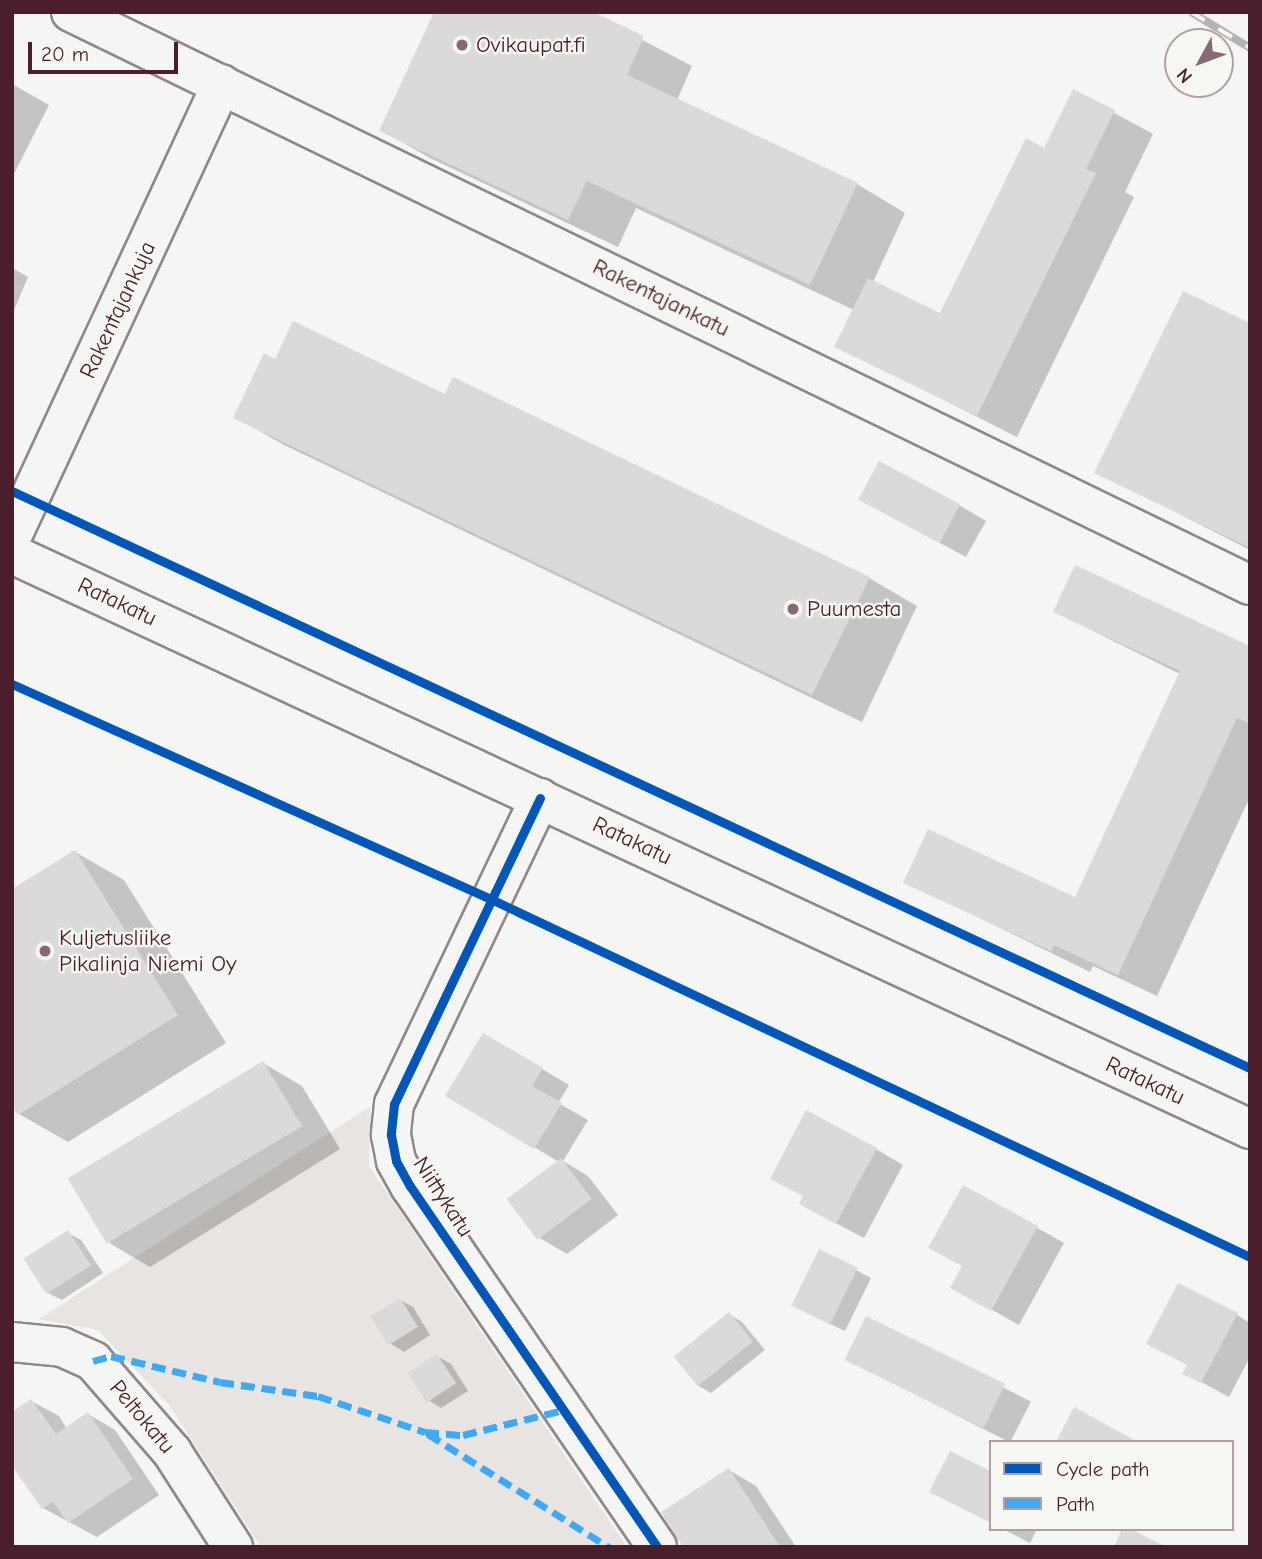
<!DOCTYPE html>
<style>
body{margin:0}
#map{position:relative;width:1262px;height:1559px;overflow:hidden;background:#f5f5f3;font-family:"Comic Neue",sans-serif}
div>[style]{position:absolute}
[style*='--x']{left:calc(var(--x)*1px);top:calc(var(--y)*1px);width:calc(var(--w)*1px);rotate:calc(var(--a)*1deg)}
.green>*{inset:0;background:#e8e4e2}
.shadow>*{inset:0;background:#0003;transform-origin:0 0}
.building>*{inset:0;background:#dcdad9;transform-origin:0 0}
.roads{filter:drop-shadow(2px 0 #8f8788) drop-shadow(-2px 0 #8f8788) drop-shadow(0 2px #8f8788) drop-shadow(0 -2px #8f8788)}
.minor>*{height:38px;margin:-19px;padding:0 19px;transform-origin:19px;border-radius:19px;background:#f5f5f3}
.major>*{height:38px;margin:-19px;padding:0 19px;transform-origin:19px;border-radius:19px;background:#f5f5f3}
.rail>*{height:8px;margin-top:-4px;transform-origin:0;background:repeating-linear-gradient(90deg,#f6f6f2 0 16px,#b6b2b2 0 32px);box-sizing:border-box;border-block:2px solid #b6b2b2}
.quiet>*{height:7px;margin-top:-3.5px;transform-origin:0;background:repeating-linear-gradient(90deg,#3fa9f5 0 14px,transparent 0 21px)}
.cycleway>*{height:9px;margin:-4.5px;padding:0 4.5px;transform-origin:4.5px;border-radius:4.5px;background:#0057b8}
.dots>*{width:19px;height:19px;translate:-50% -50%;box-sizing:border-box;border:4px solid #f6f6f2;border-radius:50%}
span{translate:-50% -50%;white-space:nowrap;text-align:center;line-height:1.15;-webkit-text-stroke:5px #f6f6f2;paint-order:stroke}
.poi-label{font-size:23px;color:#4a1f2b}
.left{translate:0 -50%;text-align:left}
.street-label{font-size:23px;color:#4a1f2b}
.frame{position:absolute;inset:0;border:14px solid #4a1f2b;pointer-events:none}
.legend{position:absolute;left:989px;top:1440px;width:245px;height:91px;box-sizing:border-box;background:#f6f6f2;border:2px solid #b1a0a2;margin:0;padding:9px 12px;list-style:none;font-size:21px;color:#4a1f2b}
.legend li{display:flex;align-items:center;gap:14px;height:35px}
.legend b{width:35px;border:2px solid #b1a0a2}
.north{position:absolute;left:1164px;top:28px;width:70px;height:70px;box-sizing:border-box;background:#f6f6f2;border:2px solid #b1a0a2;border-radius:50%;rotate:229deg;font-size:19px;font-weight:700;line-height:28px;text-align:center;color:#4a1f2b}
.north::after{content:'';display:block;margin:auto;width:24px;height:32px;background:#866a71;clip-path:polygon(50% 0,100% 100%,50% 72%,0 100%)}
.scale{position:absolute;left:28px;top:42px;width:150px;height:32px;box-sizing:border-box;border:4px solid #4a1f2b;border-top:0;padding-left:9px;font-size:21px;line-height:24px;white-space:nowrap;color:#4a1f2b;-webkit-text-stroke:5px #f6f6f2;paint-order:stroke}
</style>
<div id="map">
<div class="green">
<div style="clip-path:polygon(371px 1106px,369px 1166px,627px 1547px,261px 1547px,169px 1405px,98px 1330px,39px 1319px)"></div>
</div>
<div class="shadow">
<div style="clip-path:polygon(589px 12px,692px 66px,677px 100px,857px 184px,905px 213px,873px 282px,941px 316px,1045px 150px,1074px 91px,1153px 134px,1125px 192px,1134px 197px,1017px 437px,837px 346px,854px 310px,636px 208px,618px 247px,430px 158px,381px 130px)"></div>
<div style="clip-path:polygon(12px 84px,49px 105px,12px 178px)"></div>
<div style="clip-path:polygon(12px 268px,28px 277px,12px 315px)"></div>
<div style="clip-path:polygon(1250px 325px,1250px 550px,1097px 472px)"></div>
<div style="clip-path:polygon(276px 361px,446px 396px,869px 578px,917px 606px,862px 722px,284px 445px,235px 417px)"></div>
<div style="clip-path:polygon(959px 505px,986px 521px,966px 557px,888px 515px)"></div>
<div style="clip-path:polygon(1055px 612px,1250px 648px,1250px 797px,1157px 996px,1093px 966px,1090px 972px,906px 882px,1075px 899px,1180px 674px)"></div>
<div style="clip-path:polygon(75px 852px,124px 880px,226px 1043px,68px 1142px,19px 1114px)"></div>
<div style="clip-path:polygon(484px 1035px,569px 1085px,558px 1103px,588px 1120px,563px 1161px,588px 1176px,618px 1215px,567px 1254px,540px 1238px,559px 1162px,448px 1095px)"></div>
<div style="clip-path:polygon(263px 1063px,302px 1086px,340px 1149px,150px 1267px,111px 1244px,72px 1182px)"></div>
<div style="clip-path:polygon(876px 1149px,903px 1165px,864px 1238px,828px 1219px)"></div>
<div style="clip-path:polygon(964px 1187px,1064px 1243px,1019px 1325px,952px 1287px,964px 1266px)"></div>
<div style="clip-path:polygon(68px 1233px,81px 1240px,103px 1273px,62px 1300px,48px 1293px)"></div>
<div style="clip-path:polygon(820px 1251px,871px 1278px,845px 1331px,807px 1313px)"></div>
<div style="clip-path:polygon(400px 1300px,413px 1307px,430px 1335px,404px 1352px,391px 1344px)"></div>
<div style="clip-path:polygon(729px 1314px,742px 1322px,765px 1350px,711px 1393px,697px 1385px)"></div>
<div style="clip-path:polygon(1237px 1315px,1250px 1323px,1250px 1357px,1229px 1397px,1185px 1373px)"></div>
<div style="left:867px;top:1318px;width:184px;height:46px;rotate:27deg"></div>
<div style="clip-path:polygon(437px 1356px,451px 1364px,468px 1391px,441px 1408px,428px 1400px)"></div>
<div style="clip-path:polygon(31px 1401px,59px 1416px,67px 1429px,88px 1414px,115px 1430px,159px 1495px,97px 1537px,43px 1508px)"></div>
<div style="clip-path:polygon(729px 1470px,756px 1486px,796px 1547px,685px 1547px)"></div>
<div style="clip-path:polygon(1003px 1529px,1037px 1529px,1030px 1543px)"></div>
</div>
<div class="building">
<div style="clip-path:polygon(434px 12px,593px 12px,644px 36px,627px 75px,858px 183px,810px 285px,587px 181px,568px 220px,379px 131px)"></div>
<div style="clip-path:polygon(1073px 89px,1115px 110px,1086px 169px,1096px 173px,977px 416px,834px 347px,868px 278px,940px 313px,1026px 138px,1044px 148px)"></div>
<div style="clip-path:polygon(1183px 291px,1250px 323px,1250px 548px,1094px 473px)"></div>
<div style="clip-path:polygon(293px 321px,445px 394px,453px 377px,870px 577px,812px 695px,233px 418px,264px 353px,275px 359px)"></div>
<div style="left:879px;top:461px;width:92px;height:44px;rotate:28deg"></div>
<div style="clip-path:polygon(1075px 565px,1250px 646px,1250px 724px,1237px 718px,1118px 975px,1054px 945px,1051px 951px,903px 883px,928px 829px,1075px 897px,1180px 671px,1053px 612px)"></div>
<div style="clip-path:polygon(75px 850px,178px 1015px,18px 1115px,12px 1107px,12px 889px)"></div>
<div style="clip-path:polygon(483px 1033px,543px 1068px,532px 1086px,562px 1103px,534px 1149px,445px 1096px)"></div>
<div style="left:263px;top:1061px;width:76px;height:228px;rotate:59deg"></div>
<div style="clip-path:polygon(806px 1110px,877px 1148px,836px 1224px,799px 1204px,803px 1196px,770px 1179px)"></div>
<div style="left:561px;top:1158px;width:51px;height:68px;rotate:53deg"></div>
<div style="clip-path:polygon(963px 1185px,1038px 1226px,991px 1311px,950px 1288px,962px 1266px,928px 1248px)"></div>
<div style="left:68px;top:1230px;width:42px;height:53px;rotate:57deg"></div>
<div style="left:819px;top:1249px;width:43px;height:63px;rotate:26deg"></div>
<div style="clip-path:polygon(1178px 1283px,1238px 1313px,1201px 1383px,1182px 1374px,1187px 1365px,1146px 1344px)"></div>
<div style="left:400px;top:1298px;width:34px;height:35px;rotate:58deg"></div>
<div style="left:729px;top:1312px;width:38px;height:71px;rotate:51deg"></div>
<div style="left:866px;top:1316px;width:155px;height:49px;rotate:26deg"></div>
<div style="left:437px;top:1354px;width:35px;height:35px;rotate:57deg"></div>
<div style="clip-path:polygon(31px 1399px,56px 1434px,88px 1412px,133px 1479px,68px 1523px,53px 1502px,42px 1509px,12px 1466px,12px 1412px)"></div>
<div style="clip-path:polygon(1074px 1407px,1138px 1442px,1056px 1442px)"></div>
<div style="clip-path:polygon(950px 1451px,991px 1471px,991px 1523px,929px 1492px)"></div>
<div style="clip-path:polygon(729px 1468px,780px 1547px,683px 1547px,661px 1512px)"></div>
<div style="clip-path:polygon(1122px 1529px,1130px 1529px,1167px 1547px,1114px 1547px)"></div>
</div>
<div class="roads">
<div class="minor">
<div style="--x:71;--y:12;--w:1311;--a:25.92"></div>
<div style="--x:12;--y:536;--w:498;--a:-65.1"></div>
<div style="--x:540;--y:798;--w:339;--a:115.5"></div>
<div style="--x:394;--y:1104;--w:31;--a:96"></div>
<div style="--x:391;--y:1135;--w:26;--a:79"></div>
<div style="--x:396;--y:1161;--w:29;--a:61"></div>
<div style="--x:410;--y:1186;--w:437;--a:55.6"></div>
<div style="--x:12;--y:1342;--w:50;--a:5.7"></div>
<div style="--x:62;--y:1347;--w:34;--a:24"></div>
<div style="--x:93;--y:1361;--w:121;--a:49"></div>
<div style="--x:172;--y:1452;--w:113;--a:57.3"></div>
</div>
<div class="major">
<div style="--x:12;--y:554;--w:1365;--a:24.91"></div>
</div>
</div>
<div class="rail">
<div style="--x:1191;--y:12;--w:69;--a:31.4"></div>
</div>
<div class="quiet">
<div style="--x:93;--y:1361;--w:19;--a:-16"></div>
<div style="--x:111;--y:1356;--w:112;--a:13.4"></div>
<div style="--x:220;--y:1382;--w:99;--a:8.1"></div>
<div style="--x:318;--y:1396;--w:113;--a:18.6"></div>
<div style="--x:425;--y:1432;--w:38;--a:5"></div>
<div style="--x:463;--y:1435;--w:103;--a:-14"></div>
<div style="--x:428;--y:1434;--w:213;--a:32"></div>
</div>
<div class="cycleway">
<div style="--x:12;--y:491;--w:1366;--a:24.99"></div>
<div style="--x:12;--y:684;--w:527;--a:24.18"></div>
<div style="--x:493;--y:900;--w:837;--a:25.25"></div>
<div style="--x:540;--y:798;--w:339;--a:115.5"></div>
<div style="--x:394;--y:1104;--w:31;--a:96"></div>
<div style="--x:391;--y:1135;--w:26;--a:79"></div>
<div style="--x:396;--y:1161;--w:29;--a:61"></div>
<div style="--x:410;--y:1186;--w:437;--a:55.6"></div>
</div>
<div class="dots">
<div style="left:462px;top:45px;background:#866a71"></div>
<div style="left:793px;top:609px;background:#866a71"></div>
<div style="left:45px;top:951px;background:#866a71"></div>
</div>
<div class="poi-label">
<span class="left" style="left:476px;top:45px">Ovikaupat.fi</span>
<span class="left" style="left:807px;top:609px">Puumesta</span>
<span class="left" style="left:59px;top:951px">Kuljetusliike<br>Pikalinja Niemi Oy</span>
</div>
<div class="street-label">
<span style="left:661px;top:298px;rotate:26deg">Rakentajankatu</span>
<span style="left:118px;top:310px;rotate:-65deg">Rakentajankuja</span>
<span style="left:117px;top:602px;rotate:25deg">Ratakatu</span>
<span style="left:632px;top:841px;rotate:25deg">Ratakatu</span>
<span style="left:1145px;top:1081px;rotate:25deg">Ratakatu</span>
<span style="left:443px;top:1197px;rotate:57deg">Niittykatu</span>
<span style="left:142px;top:1417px;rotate:50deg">Peltokatu</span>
</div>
<div class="frame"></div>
<ul class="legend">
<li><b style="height:9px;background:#0057b8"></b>Cycle path</li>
<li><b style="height:9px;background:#3fa9f5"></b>Path</li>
</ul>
<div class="north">N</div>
<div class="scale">20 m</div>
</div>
